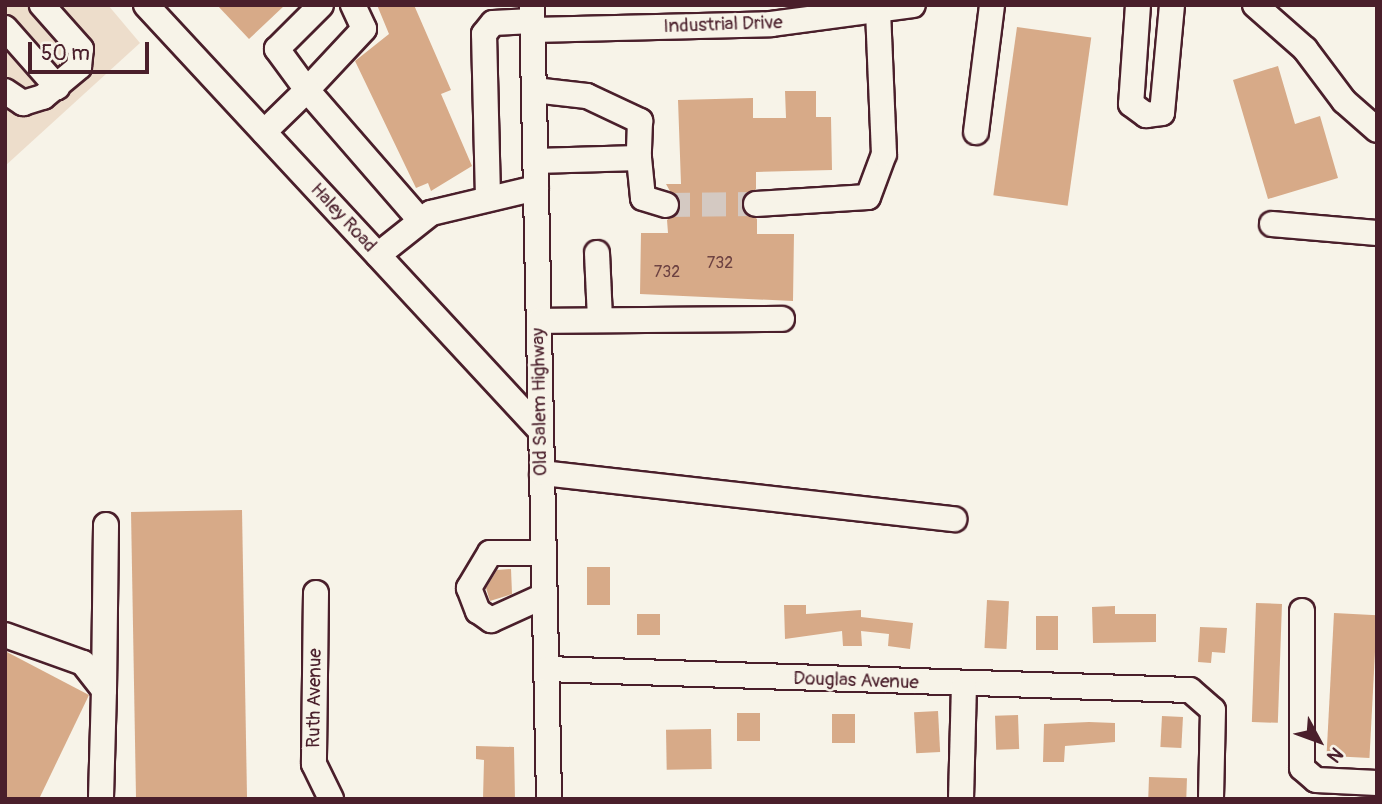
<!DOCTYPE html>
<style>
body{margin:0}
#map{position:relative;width:1382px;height:804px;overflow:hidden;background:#f7f3e8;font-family:Pangolin,sans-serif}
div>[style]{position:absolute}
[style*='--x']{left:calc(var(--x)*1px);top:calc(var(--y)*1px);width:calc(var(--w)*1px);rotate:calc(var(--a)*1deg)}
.built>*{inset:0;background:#edddcb}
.building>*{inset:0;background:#d7aa88;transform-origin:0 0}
.minor-tunnel>*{height:24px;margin-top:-12px;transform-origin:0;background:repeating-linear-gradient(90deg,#d4c9c2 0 24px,transparent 0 36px)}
.roads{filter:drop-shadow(2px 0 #4a1f2b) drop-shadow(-2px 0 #4a1f2b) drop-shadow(0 2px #4a1f2b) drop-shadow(0 -2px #4a1f2b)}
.minor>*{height:24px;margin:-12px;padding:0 12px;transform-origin:12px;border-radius:12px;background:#f7f3e8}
span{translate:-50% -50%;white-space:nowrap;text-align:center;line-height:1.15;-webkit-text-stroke:5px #f7f3e8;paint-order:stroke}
.number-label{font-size:16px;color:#6d4242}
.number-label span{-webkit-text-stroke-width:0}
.street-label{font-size:19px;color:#4a1f2b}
.frame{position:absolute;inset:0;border:7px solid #4a1f2b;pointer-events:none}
.north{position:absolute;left:1284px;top:706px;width:70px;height:70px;-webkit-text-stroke:5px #f7f3e8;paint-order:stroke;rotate:131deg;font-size:19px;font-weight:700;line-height:28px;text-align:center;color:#4a1f2b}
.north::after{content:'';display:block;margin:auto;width:24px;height:32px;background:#4a1f2b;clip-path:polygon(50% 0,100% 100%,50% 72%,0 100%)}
.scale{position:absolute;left:28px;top:42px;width:121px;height:32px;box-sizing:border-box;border:4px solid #4a1f2b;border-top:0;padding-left:9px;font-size:21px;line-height:24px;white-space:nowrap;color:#4a1f2b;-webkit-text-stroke:5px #f7f3e8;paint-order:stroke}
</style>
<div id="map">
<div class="built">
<div style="clip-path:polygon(5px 5px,108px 5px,140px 43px,5px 166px)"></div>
</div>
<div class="building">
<div style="clip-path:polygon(217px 5px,285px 5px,249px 39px)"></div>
<div style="clip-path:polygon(377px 5px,414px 5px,451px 90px,441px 94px,472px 166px,431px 191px,428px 183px,416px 188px,355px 61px,389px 34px)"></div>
<div style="left:1017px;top:27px;width:75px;height:170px;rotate:8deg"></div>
<div style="clip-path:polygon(1278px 66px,1295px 124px,1320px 116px,1338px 178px,1268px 199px,1233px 80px)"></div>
<div style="clip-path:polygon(785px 91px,816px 91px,816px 117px,831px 117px,832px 170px,756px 172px,756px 189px,741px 204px,757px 219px,757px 234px,794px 234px,793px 301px,640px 294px,641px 233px,668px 233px,667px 220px,680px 209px,666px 184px,681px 184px,678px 100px,753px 98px,753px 118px,786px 118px)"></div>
<div style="left:242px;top:510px;width:289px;height:111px;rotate:89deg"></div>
<div style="left:587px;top:567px;width:23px;height:38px"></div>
<div style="clip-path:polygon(511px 569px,512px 594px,490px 601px,486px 588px,497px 570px)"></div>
<div style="left:987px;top:600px;width:22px;height:48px;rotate:3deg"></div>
<div style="left:1256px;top:603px;width:26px;height:119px;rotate:2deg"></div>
<div style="clip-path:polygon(784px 605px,806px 605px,806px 614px,861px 610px,861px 617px,913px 623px,910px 649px,888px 646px,889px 634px,861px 631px,862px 646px,843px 646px,842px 631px,785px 639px)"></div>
<div style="clip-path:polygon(1115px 606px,1115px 614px,1156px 614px,1156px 642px,1093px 643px,1092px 607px)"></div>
<div style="left:1334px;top:613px;width:43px;height:143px;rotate:3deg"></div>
<div style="left:660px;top:614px;width:21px;height:23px;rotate:90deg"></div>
<div style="left:1036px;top:616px;width:22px;height:34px"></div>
<div style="clip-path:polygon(1200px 627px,1227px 628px,1225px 653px,1212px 652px,1211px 663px,1198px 662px)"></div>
<div style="clip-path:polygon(5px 651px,89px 695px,39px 799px,5px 799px)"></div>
<div style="left:938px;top:711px;width:41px;height:24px;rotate:87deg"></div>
<div style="left:737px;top:713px;width:23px;height:28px"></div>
<div style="left:832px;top:714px;width:23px;height:29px"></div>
<div style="left:1018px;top:715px;width:34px;height:23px;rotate:88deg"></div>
<div style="left:1162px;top:716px;width:21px;height:31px;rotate:3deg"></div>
<div style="clip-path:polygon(1089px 722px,1115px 723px,1115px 742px,1065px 746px,1064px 762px,1043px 762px,1044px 724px)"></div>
<div style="left:711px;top:729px;width:40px;height:45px;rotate:89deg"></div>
<div style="clip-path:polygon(476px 746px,514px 747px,515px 799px,483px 799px,484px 760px,476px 759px)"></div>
<div style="left:1149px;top:777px;width:38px;height:22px;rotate:2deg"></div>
</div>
<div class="minor-tunnel">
<div style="--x:666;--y:205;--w:90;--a:-0.6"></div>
</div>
<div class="roads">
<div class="minor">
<div style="--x:146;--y:5;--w:581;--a:47.16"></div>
<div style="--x:353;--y:5;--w:26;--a:65"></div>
<div style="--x:364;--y:29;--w:83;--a:133.1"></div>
<div style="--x:307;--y:90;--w:172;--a:49"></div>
<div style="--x:532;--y:5;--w:794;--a:88.77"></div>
<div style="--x:1138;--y:5;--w:99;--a:94"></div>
<div style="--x:1131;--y:104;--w:19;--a:36"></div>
<div style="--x:1146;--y:115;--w:16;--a:-7"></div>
<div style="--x:1162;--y:113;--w:108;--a:-84.7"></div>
<div style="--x:1255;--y:5;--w:67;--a:41.3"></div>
<div style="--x:1305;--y:49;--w:65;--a:53.1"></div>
<div style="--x:1344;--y:101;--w:44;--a:41.3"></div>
<div style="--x:5;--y:28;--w:79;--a:48.6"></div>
<div style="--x:533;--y:30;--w:238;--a:-1.4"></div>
<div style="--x:771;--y:24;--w:143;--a:-7.6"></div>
<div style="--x:534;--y:90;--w:53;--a:6.5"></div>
<div style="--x:587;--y:96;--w:59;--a:25.3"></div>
<div style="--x:640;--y:121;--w:37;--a:92"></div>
<div style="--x:639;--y:158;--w:104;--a:178.3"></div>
<div style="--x:5;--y:91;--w:22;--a:34"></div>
<div style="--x:23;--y:103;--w:21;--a:-17"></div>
<div style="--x:43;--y:97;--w:47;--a:-39.8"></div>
<div style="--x:79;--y:67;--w:18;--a:-84"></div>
<div style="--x:81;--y:49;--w:59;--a:-131.6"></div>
<div style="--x:264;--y:132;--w:60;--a:-44.3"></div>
<div style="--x:307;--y:90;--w:51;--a:-126.2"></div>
<div style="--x:277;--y:49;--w:62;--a:-45"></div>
<div style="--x:976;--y:132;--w:128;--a:-82.8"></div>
<div style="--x:639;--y:158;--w:40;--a:84.3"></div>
<div style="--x:643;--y:198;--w:24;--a:17"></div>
<div style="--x:488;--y:197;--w:163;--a:-91.4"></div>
<div style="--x:484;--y:34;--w:14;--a:-51"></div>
<div style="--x:493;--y:23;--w:39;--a:-3"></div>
<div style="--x:756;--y:204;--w:112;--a:-3.6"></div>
<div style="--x:868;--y:197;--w:46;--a:-69.6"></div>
<div style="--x:884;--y:154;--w:142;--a:-92.4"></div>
<div style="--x:1272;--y:224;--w:105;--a:4.9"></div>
<div style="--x:597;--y:253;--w:67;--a:87.4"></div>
<div style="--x:378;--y:255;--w:68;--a:-38.4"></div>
<div style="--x:431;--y:213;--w:108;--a:-13.4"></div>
<div style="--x:539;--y:321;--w:243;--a:-0.5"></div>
<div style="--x:542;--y:473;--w:415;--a:6.4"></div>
<div style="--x:543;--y:553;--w:53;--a:180"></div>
<div style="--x:490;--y:553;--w:41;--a:121"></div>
<div style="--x:469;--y:588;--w:25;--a:69"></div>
<div style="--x:478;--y:611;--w:16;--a:35"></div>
<div style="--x:491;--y:620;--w:58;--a:-24.4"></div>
<div style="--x:316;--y:593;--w:171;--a:90.7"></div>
<div style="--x:314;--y:764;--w:39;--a:64"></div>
<div style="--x:1302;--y:611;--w:157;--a:90"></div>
<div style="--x:1302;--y:768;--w:18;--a:41"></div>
<div style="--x:1316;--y:780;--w:61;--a:2.8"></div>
<div style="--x:5;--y:635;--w:83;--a:19.7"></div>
<div style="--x:83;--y:663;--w:34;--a:52"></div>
<div style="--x:104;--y:690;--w:109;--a:91.6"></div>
<div style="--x:546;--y:669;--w:644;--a:1.87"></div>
<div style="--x:1190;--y:690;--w:30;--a:41"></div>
<div style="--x:1213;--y:710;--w:89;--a:91.3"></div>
<div style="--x:104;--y:690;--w:165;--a:-89.3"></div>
<div style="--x:961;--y:799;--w:114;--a:-88.5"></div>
</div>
</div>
<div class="number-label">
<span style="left:720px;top:263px">732</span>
<span style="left:667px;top:272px">732</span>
</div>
<div class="street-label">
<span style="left:723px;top:25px;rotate:-2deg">Industrial Drive</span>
<span style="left:343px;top:218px;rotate:47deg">Haley Road</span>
<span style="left:540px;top:402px;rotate:-91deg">Old Salem Highway</span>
<span style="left:856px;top:681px;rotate:2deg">Douglas Avenue</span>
<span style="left:315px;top:698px;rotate:-89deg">Ruth Avenue</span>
</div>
<div class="frame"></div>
<div class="north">N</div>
<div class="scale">50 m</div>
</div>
